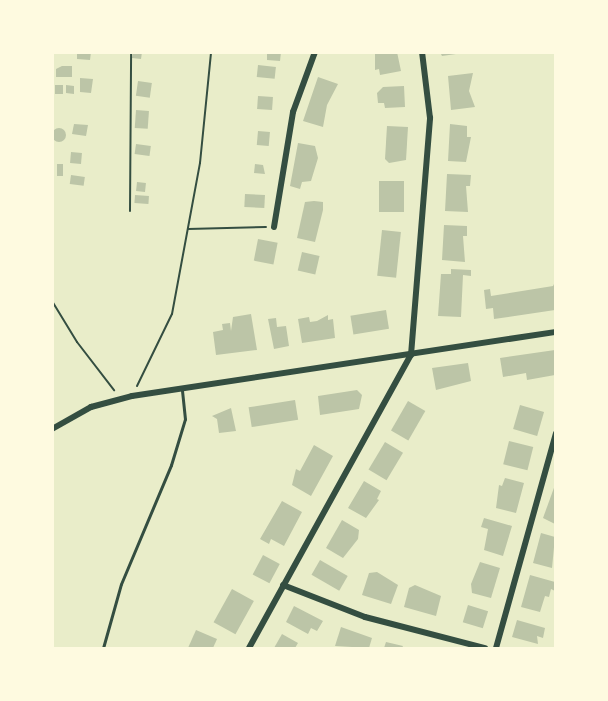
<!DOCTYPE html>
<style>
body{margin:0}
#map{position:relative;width:608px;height:701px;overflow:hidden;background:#e9edc9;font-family:"Source Serif 4",serif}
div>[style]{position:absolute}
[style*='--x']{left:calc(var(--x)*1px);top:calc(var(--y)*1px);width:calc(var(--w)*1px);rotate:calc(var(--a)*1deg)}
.building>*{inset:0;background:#bcc5a7;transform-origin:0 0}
.round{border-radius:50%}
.path>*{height:2px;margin:-1px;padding:0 1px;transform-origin:1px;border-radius:1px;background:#344e41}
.service>*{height:3px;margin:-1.5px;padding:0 1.5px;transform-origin:1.5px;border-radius:1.5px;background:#344e41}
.minor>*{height:6px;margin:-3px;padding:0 3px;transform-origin:3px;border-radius:3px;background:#344e41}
span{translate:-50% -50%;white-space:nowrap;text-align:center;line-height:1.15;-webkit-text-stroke:4.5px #fefae0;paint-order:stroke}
.frame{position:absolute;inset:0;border:54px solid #fefae0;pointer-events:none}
</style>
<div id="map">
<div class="building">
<div style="clip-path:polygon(77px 52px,91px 52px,90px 60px,77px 59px)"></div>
<div style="clip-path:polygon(133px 52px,142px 52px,141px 59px,132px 58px)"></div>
<div style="clip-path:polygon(267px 52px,281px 52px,280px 61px,267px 60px)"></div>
<div style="clip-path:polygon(397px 52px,401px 71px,380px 75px,379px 69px,375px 70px,375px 54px)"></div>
<div style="clip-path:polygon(440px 52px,455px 52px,456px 54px,442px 56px)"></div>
<div style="left:258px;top:65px;width:18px;height:12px;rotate:6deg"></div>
<div style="clip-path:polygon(62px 66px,72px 66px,72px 77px,56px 77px,56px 69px)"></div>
<div style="clip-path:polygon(473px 73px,469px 91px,475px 107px,451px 110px,448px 76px)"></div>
<div style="clip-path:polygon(318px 77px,338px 84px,327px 105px,323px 127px,303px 121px)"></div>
<div style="clip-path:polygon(80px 78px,93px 79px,91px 93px,80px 92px)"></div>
<div style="left:138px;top:81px;width:14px;height:15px;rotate:8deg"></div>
<div style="left:55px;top:85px;width:8px;height:9px"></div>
<div style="clip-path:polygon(66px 85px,74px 86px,74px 94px,66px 93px)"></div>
<div style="clip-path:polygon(404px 86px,405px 107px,385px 108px,384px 103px,378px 103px,377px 93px,383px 87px)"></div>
<div style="left:258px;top:96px;width:15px;height:13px;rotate:4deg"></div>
<div style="left:136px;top:110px;width:13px;height:18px;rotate:4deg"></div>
<div style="clip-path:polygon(74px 124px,88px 125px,86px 136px,72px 134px)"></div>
<div style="clip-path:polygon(450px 124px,467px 126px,467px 137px,471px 137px,466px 162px,448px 161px)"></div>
<div style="clip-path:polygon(387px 126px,408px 127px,406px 160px,389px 163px,385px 159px)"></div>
<div class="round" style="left:52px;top:128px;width:14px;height:14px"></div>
<div style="left:258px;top:131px;width:12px;height:14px;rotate:5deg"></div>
<div style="clip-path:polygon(298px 143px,315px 146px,318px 158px,311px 181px,302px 182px,300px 189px,290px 186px)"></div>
<div style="left:136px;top:144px;width:15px;height:10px;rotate:8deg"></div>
<div style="left:71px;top:152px;width:11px;height:11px;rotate:5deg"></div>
<div style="left:57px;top:164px;width:6px;height:12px"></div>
<div style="clip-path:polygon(255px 164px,263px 165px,265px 174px,254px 173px)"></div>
<div style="clip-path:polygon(447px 174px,471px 175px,470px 186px,466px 186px,468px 212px,445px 211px)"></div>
<div style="left:71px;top:175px;width:14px;height:9px;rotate:8deg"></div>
<div style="left:379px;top:181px;width:25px;height:31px"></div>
<div style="left:137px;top:182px;width:9px;height:9px;rotate:6deg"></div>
<div style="left:245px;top:194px;width:20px;height:13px;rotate:3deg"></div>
<div style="left:135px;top:195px;width:14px;height:8px;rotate:4deg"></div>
<div style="clip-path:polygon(314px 201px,323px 202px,323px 210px,315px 242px,297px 238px,305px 202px)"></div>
<div style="clip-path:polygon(444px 225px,467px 226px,467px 236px,463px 236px,465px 262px,442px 260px)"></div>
<div style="left:382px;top:230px;width:19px;height:46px;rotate:6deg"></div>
<div style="left:258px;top:239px;width:20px;height:22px;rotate:11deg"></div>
<div style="left:302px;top:252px;width:18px;height:19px;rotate:13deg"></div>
<div style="clip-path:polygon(451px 269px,471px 270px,471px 276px,463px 275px,461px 317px,438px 316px,441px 274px,451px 274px)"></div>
<div style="clip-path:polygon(555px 282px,555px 310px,494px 319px,493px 308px,486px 309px,484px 290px,490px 289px,491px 296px,553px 286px)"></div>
<div style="left:386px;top:310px;width:19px;height:36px;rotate:81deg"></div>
<div style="clip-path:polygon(251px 314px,257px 350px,216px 355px,213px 332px,223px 330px,222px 324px,230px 323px,231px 331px,233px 317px)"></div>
<div style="clip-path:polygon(328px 315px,328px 320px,333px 319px,335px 338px,302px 343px,298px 319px,309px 317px,310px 322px,317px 321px)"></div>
<div style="clip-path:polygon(276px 318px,277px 327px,286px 326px,289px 346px,274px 349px,268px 319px)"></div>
<div style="clip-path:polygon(555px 350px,555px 375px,527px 380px,526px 373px,503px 377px,500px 358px)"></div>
<div style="clip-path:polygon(468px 363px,471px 381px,436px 390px,432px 368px)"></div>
<div style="clip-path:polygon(357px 390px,362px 395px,359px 409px,320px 415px,318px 396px)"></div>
<div style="left:295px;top:400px;width:20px;height:47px;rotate:81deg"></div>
<div style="left:408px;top:401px;width:20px;height:34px;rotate:30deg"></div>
<div style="left:520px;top:405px;width:25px;height:25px;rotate:16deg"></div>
<div style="clip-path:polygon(231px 408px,236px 431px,219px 433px,217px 419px,212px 416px)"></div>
<div style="left:509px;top:441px;width:25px;height:24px;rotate:14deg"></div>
<div style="left:385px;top:442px;width:21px;height:32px;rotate:31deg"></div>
<div style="clip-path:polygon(314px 445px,333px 456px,311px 496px,292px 485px,296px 469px,300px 471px)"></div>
<div style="clip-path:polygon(505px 478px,524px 483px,516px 513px,496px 508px,499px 485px,502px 486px)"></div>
<div style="clip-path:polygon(364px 481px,381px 491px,377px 499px,379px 500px,366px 518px,348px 508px)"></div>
<div style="clip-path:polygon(555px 485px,555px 524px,543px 518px)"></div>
<div style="clip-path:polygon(282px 501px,302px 512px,284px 546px,271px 539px,269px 544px,260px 539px)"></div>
<div style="clip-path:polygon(484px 518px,512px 526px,503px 556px,484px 550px,488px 529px,481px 527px)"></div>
<div style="clip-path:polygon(342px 520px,359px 530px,358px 539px,343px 558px,326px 548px)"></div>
<div style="clip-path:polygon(541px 533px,555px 537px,552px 568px,533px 563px)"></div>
<div style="left:263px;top:555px;width:19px;height:22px;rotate:28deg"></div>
<div style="left:320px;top:560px;width:32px;height:17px;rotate:30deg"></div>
<div style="clip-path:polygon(480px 562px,500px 568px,491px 598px,472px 593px,471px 584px)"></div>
<div style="clip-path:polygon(377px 572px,398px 585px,391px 604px,362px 595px,369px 573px)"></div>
<div style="clip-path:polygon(530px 575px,555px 582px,555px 591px,551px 589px,549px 597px,545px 596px,540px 612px,521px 607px)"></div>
<div style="clip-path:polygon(415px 585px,441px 596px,436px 616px,404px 607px,409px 588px)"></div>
<div style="left:232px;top:589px;width:25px;height:38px;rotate:29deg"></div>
<div style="left:468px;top:605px;width:21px;height:18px;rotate:17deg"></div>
<div style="clip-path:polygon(294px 606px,323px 621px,317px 631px,311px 628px,308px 634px,286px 622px)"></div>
<div style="clip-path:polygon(517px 620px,545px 628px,543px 638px,537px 636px,538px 644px,512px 637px)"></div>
<div style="clip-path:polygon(341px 627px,372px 638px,369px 648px,335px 646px)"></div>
<div style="clip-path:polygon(196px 630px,217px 639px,213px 648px,188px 648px)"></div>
<div style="clip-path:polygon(282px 634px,298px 643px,295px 648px,274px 648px)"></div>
<div style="clip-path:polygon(386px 642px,403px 646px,402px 648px,384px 648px)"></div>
</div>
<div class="path">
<div style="--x:130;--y:211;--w:159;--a:-89.6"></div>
<div style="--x:188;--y:229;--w:78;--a:-1.5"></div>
<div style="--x:52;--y:301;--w:48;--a:58.6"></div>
<div style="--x:77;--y:342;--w:61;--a:52.4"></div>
<div style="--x:137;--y:386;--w:80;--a:-64.1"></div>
<div style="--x:172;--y:314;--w:154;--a:-79.5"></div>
<div style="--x:200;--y:163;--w:112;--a:-84.3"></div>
</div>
<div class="service">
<div style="--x:103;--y:648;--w:66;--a:-74.3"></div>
<div style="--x:121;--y:584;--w:129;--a:-67.2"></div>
<div style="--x:171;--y:465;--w:48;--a:-73.1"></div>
<div style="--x:185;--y:419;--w:30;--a:-96"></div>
</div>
<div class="minor">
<div style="--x:274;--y:227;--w:117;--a:-80.6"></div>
<div style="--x:293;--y:112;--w:64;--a:-69.9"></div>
<div style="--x:52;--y:429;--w:45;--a:-29.4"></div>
<div style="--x:91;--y:407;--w:42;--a:-15"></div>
<div style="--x:132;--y:396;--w:429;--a:-8.6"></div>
<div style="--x:283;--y:585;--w:88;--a:21.3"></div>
<div style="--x:365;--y:617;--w:124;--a:14.5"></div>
<div style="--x:249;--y:648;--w:335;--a:-61.1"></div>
<div style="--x:411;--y:355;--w:238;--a:-85.4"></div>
<div style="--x:430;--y:118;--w:66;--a:-96.9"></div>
<div style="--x:496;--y:648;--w:223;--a:-74.4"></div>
</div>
<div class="frame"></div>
</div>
